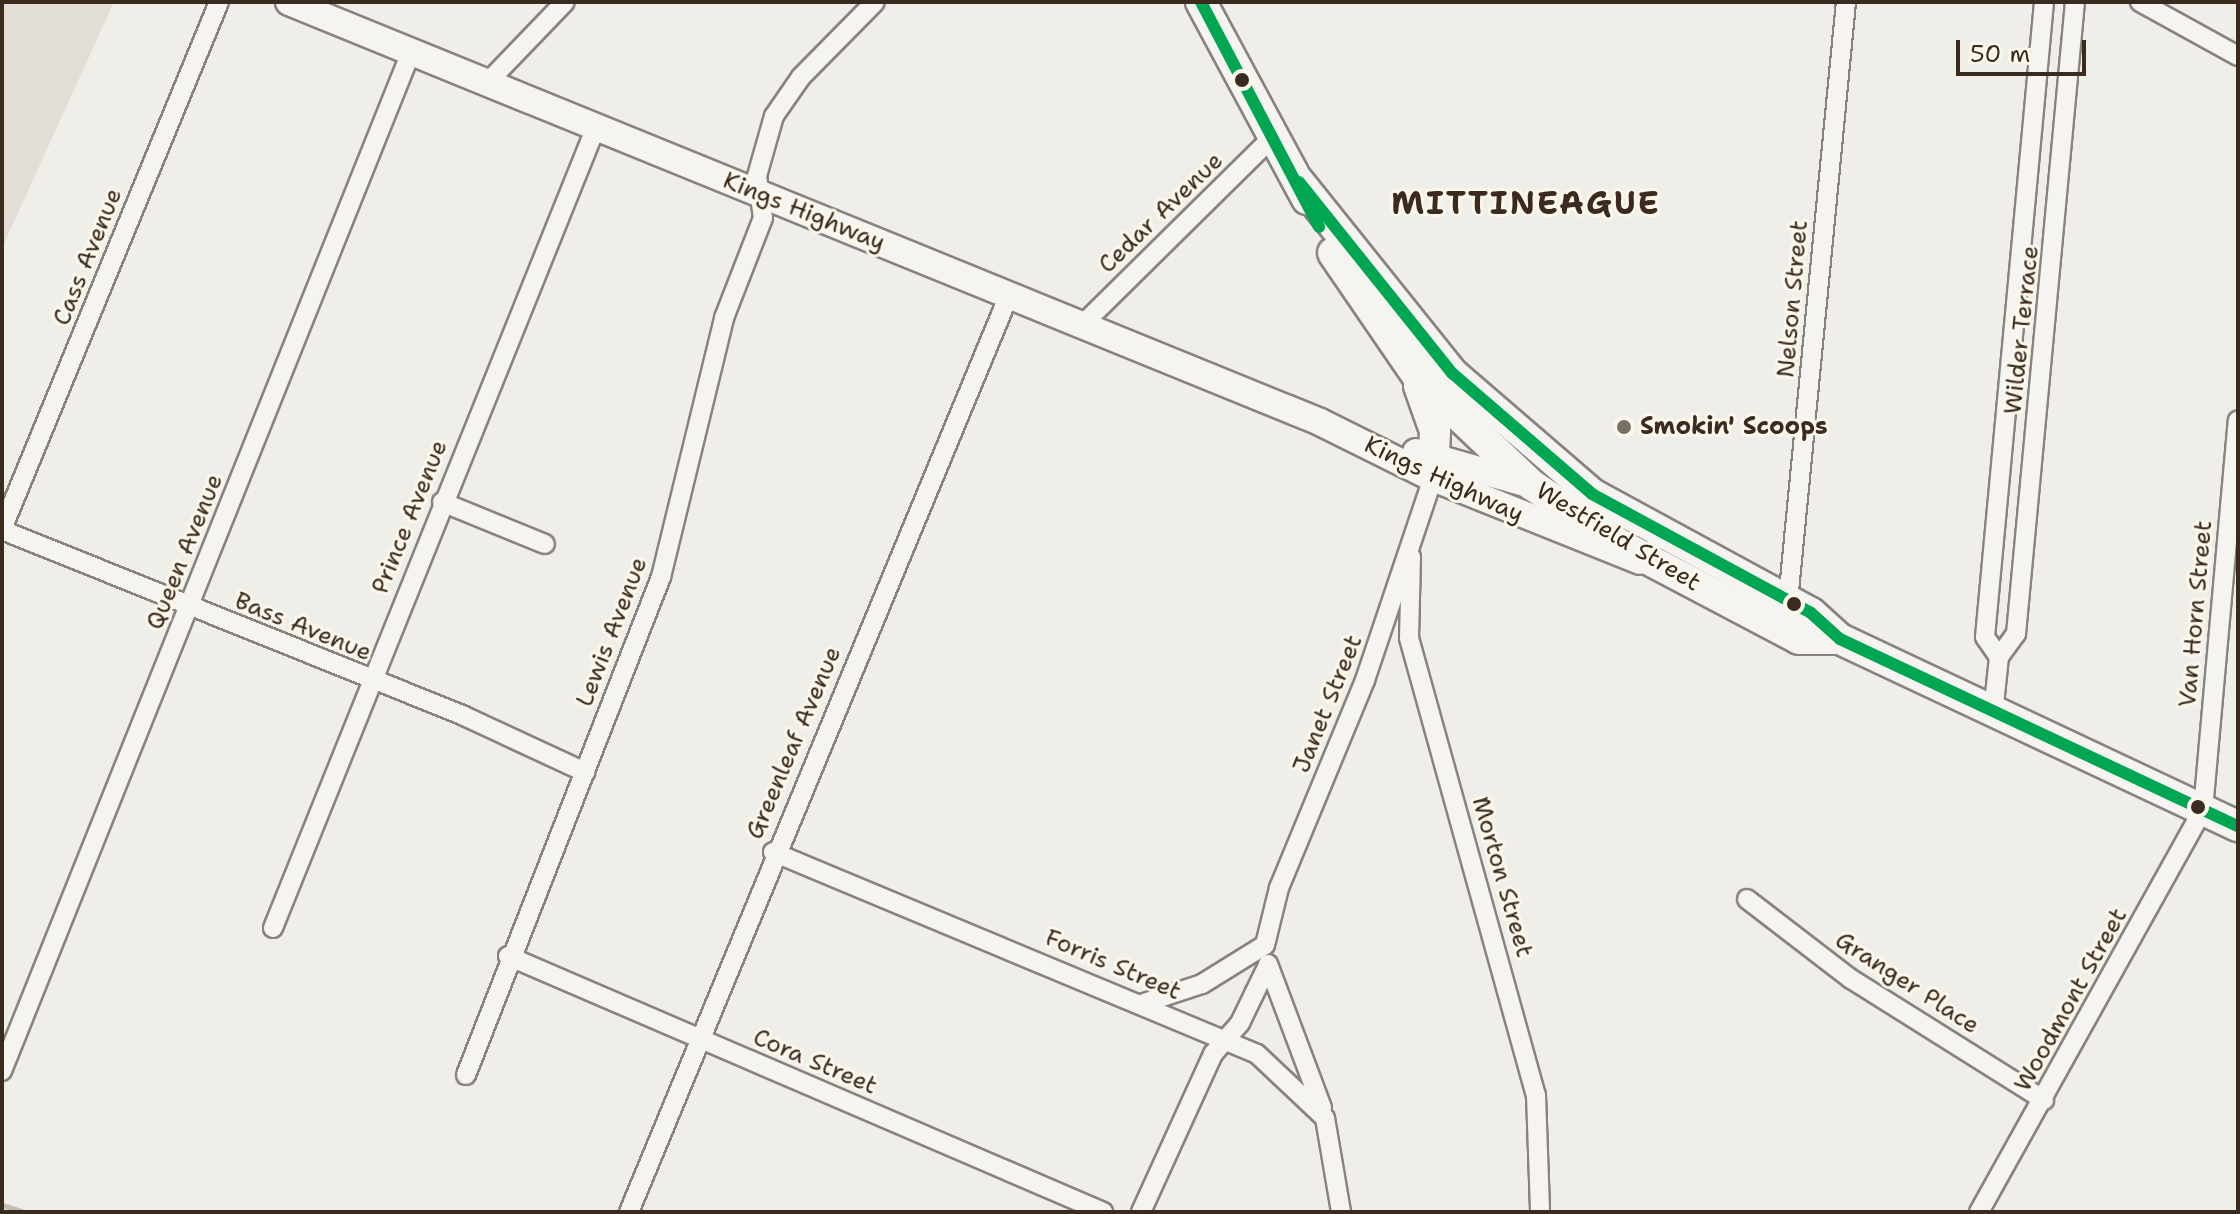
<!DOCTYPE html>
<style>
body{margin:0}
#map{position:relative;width:2240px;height:1214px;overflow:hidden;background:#f0eee8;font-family:"Shantell Sans",sans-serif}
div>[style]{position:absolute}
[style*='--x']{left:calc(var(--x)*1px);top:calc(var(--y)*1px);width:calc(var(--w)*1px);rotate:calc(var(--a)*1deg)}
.built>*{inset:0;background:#e3ded5}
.stream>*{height:5px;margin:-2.5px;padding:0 2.5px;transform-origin:2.5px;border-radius:2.5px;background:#c2bcb1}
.roads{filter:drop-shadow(2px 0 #88837e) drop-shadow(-2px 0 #88837e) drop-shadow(0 2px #88837e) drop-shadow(0 -2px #88837e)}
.minor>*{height:18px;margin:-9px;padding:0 9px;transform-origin:9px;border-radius:9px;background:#f5f4f0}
.secondary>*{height:26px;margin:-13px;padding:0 13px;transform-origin:13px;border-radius:13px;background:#f5f4f0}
.primary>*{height:30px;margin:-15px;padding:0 15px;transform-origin:15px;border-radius:15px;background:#f5f4f0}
.bus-1>*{height:12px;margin:-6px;padding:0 6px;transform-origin:6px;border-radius:6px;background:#00a651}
.dots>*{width:22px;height:22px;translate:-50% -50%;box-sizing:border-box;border:4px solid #fbf7ec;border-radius:50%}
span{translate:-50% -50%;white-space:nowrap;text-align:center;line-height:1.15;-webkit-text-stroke:6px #fbf7ec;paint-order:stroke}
.street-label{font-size:24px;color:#3b2a1e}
.poi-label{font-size:24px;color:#3b2a1e;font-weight:700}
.left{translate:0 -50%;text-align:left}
.district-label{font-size:32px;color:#3b2a1e;font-weight:700;letter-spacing:2px}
.frame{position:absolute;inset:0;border:4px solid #3b2a1e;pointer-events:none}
.scale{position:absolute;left:1956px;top:40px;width:130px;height:36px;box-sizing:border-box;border:4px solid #3b2a1e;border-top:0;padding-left:10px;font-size:24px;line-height:28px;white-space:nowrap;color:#3b2a1e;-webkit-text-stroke:6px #fbf7ec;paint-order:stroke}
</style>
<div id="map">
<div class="built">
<div style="clip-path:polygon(2px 2px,114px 2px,2px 248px)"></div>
</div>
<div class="stream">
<div style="--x:2;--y:1205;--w:24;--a:17"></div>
</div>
<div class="roads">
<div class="minor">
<div style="--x:2140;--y:2;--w:112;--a:28.9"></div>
<div style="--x:487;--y:83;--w:112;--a:-46.1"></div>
<div style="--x:1082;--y:325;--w:271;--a:-44.6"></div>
<div style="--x:442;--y:502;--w:111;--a:22.2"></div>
<div style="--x:2;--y:529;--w:570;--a:-67.62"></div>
<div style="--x:2;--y:530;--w:496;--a:21.9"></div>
<div style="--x:462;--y:715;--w:136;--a:24.9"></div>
<div style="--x:1411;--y:557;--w:81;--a:91.4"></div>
<div style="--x:1409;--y:638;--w:474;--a:74.5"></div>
<div style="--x:1536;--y:1095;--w:117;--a:88"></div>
<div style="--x:1788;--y:601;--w:602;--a:-84.47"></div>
<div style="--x:1999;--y:657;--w:24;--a:-125"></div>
<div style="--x:1985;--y:637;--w:638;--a:-84.69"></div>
<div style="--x:1993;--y:714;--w:57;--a:-84"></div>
<div style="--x:1999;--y:657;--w:29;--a:-54"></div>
<div style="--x:2016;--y:634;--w:635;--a:-84.67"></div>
<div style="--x:773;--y:852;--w:524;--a:22.65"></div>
<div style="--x:1257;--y:1054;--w:93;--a:43.3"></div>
<div style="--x:1325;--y:1118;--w:95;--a:80.3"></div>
<div style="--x:1747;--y:899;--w:131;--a:37.6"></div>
<div style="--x:1851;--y:979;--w:228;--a:32.1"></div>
<div style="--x:273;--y:928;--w:864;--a:-68.04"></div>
<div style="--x:508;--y:956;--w:648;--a:23.28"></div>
<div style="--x:1268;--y:964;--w:154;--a:69.4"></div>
<div style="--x:1144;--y:1003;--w:61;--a:-18.1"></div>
<div style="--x:1202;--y:984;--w:74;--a:-31.8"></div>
<div style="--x:1265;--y:945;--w:59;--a:-76.2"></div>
<div style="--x:1279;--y:888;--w:225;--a:-67.5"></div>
<div style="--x:1365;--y:680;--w:213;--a:-71.4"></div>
<div style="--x:2;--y:1071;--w:1098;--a:-68.13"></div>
<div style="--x:466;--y:1075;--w:535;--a:-68.62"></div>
<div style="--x:661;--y:577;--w:267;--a:-76.3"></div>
<div style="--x:724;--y:318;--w:107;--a:-68.7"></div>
<div style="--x:763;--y:218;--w:42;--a:-98.1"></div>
<div style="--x:757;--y:176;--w:62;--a:-74.2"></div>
<div style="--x:774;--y:116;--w:47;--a:-55.3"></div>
<div style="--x:801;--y:77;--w:105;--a:-45.4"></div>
<div style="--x:629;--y:1212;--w:993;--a:-67.49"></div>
<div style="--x:1141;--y:1212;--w:174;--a:-65.5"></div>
<div style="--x:1213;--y:1054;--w:41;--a:-48.9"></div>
<div style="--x:1240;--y:1023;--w:64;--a:-64.2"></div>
<div style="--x:1979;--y:1212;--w:460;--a:-60.9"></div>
<div style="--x:2203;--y:810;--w:391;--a:-84.9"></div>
</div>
<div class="secondary">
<div style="--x:289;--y:2;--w:1113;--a:22.16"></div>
<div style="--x:1320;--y:422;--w:126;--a:26.4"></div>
<div style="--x:1433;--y:478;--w:223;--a:21.8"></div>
<div style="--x:1416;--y:452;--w:121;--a:15.9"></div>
</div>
<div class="primary">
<div style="--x:1201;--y:2;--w:224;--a:61.7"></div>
<div style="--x:1299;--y:182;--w:245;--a:51.3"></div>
<div style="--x:1452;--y:373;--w:185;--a:40.8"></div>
<div style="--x:1592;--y:494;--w:249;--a:28.5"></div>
<div style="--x:1811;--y:613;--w:39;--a:42"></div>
<div style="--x:1840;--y:639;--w:440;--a:25.2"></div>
<div style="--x:1333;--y:253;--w:150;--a:55.6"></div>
<div style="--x:1418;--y:377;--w:157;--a:43.5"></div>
<div style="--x:1532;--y:485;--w:107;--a:34"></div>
<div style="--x:1621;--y:545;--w:201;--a:27.8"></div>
<div style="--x:1799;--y:639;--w:41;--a:0"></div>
<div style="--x:1419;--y:386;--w:48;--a:70.4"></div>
<div style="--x:1435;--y:431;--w:47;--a:92.4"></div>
</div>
</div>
<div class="bus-1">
<div style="--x:1201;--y:2;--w:254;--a:62.3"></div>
<div style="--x:1299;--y:182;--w:245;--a:51.3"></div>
<div style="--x:1452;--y:373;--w:185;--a:40.8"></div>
<div style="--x:1592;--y:494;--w:249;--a:28.5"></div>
<div style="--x:1811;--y:613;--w:39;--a:42"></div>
<div style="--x:1840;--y:639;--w:440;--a:25.2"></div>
</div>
<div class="dots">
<div style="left:1242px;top:80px;background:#3b2a1e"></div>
<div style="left:1624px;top:427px;background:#7a6f65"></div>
<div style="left:1794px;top:604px;background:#3b2a1e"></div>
<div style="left:2198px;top:807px;background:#3b2a1e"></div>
</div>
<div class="street-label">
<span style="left:804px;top:212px;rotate:22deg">Kings Highway</span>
<span style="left:1161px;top:213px;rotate:-44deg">Cedar Avenue</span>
<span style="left:88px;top:257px;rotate:-68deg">Cass Avenue</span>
<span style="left:1793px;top:299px;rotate:-85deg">Nelson Street</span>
<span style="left:2022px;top:330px;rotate:-84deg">Wilder Terrace</span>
<span style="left:1444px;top:480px;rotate:25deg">Kings Highway</span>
<span style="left:410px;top:517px;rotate:-68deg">Prince Avenue</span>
<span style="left:1618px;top:537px;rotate:31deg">Westfield Street</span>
<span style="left:185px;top:552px;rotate:-68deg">Queen Avenue</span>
<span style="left:2196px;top:614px;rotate:-85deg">Van Horn Street</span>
<span style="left:303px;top:627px;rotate:22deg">Bass Avenue</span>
<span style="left:612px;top:632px;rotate:-69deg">Lewis Avenue</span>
<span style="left:1328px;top:704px;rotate:-68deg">Janet Street</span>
<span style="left:794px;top:743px;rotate:-67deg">Greenleaf Avenue</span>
<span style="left:1502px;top:877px;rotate:74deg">Morton Street</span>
<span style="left:1113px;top:965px;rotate:23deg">Forris Street</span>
<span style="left:1907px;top:983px;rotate:33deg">Granger Place</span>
<span style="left:2071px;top:1000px;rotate:-61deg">Woodmont Street</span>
<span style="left:815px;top:1062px;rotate:23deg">Cora Street</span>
</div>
<div class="poi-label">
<span class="left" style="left:1640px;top:427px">Smokin' Scoops</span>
</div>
<div class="district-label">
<span style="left:1526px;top:203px">MITTINEAGUE</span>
</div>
<div class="frame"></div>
<div class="scale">50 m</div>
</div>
